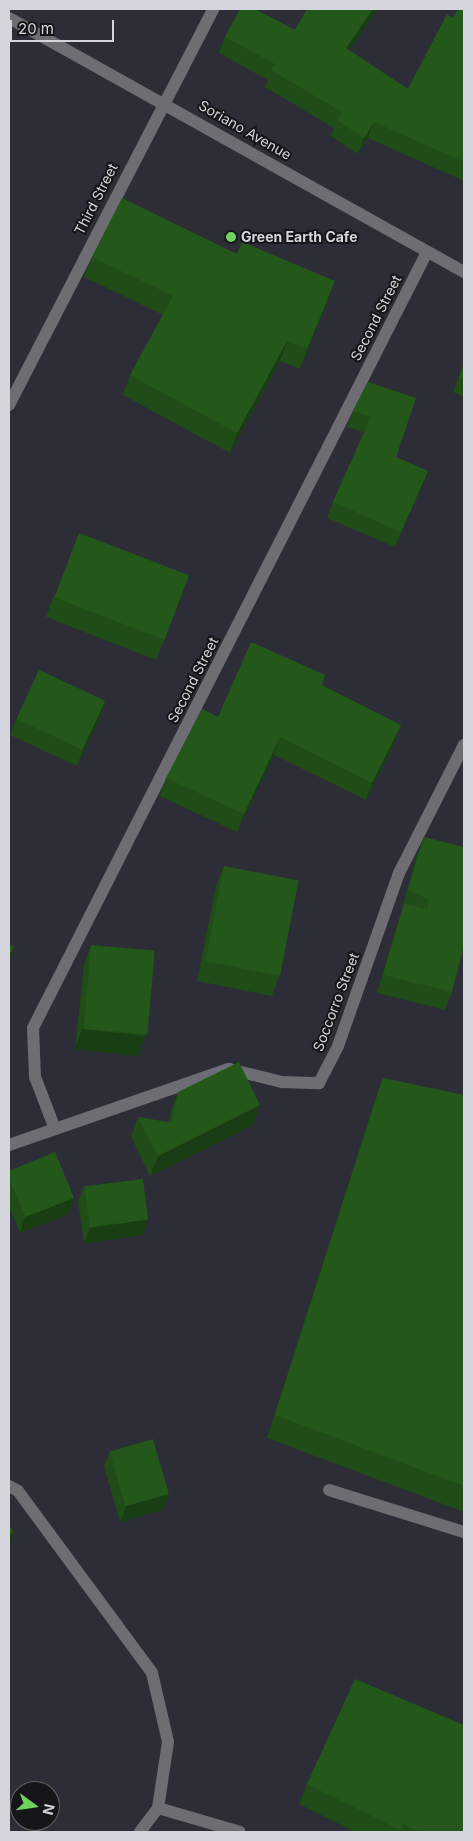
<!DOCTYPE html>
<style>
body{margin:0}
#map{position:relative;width:473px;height:1841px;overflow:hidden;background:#2c2d37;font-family:Inter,sans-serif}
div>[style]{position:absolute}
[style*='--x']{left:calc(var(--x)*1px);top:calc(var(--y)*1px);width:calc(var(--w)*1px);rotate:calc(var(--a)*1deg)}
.minor>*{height:12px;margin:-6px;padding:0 6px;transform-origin:6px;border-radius:6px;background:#6d6d73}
.wall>*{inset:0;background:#1f4c17}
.shaded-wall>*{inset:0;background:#193e13}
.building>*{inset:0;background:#24581b;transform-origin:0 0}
.dots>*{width:14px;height:14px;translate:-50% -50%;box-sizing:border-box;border:2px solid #15151a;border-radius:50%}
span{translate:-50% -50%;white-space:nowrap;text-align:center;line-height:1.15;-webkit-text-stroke:4px #15151a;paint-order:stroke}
.street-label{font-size:14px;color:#d5d6dd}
.poi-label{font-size:14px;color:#d5d6dd;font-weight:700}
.left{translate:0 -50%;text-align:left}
.frame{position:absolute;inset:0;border:10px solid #d5d6dd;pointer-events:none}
.north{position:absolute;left:10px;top:1781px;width:50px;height:50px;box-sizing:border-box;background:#15151a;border:1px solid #626268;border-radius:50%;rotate:104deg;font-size:14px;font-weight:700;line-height:20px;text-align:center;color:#d5d6dd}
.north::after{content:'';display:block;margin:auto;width:18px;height:22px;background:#70d35f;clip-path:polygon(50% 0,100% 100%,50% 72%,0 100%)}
.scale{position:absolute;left:10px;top:20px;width:104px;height:22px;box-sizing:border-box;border:2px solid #d5d6dd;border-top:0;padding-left:6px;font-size:15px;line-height:18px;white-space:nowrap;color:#d5d6dd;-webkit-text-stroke:4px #15151a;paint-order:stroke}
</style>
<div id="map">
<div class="minor">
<div style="--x:9;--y:18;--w:521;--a:29.17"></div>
<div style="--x:9;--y:405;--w:445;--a:-62.7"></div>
<div style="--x:55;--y:1129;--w:56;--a:-111"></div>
<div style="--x:35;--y:1077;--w:49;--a:-92.3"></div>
<div style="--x:33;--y:1028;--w:870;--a:-63.08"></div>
<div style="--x:9;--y:1145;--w:233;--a:-19.1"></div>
<div style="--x:229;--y:1069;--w:55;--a:13.8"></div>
<div style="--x:282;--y:1082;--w:37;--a:2"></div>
<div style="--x:319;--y:1083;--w:42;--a:-62.8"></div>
<div style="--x:338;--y:1046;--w:183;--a:-70.6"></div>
<div style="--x:399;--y:873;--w:144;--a:-63.1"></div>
<div style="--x:9;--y:1486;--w:10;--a:29"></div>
<div style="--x:18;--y:1491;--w:226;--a:53.6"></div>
<div style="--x:152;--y:1673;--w:71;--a:76.9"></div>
<div style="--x:168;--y:1742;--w:67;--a:98.6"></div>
<div style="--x:158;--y:1808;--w:30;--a:127"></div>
<div style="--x:329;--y:1490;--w:141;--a:17.3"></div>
<div style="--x:158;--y:1808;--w:85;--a:16.3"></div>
</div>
<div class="wall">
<div style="clip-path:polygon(307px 9px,376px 9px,372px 17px,349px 50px,408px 89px,453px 18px,464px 9px,464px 181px,368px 138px,358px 154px,331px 136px,334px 128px,265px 87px,268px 80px,219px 53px,225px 37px,295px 30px)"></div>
<div style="clip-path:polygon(92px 257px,328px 301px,300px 369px,280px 361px,230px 453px,123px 395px,130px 375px,163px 315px,84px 277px)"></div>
<div style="clip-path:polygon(464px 363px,464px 397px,453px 392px)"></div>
<div style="clip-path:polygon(368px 382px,396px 457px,428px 471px,422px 486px,395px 547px,327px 518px,333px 502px,364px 432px,347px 427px,353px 411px)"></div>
<div style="clip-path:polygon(182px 596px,156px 660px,46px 617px,53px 597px)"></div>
<div style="clip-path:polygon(325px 675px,322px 685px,401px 725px,395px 742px,366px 800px,274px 755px,237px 832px,160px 796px,166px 778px,218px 717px)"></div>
<div style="clip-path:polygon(105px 701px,100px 717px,77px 766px,10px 735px,16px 719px)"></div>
<div style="clip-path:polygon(424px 837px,452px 992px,445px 1010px,377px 993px,398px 922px,403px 909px,402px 908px,417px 855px)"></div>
<div style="clip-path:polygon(224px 866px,279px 976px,272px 996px,197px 981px,216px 886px)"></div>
<div style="clip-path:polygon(91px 945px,146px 1036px,138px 1056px,75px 1049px,84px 964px)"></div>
<div style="clip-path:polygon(383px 1078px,464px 1095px,464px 1512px,267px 1438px,375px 1100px)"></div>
<div style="clip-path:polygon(178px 1092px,253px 1125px,150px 1176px,131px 1137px,138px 1117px,169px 1122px,171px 1112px)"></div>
<div style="clip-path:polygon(9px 1178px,74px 1198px,68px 1214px,20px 1233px,9px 1207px)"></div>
<div style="clip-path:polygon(84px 1186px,143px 1235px,84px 1243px,78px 1201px)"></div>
<div style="clip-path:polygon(110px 1451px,169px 1494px,163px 1510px,120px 1522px,104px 1466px)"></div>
<div style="clip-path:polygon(464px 1723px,464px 1832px,355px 1832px,299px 1804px,307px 1784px,464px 1724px)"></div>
</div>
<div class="shaded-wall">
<div style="clip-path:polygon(373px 9px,376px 9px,372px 17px,340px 64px,346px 48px)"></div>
<div style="clip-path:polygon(374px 122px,368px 138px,358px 154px,364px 138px)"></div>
<div style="clip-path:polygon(335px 281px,328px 301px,300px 369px,307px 349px)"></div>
<div style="clip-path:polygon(287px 341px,280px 361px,230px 453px,237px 433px)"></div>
<div style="clip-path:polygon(428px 471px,422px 486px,395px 547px,401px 532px)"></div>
<div style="clip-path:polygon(189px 576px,182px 596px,156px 660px,164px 640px)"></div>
<div style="clip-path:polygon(105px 701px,100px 717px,77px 766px,82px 751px)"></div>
<div style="clip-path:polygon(401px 725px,395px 742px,366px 800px,372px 783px)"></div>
<div style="clip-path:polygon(280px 737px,274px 755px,237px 832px,244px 814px)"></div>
<div style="clip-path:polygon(14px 947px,9px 961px,9px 956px)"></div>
<div style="clip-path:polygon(82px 1029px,146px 1036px,138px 1056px,75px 1049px)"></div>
<div style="clip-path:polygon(260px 1105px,253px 1125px,150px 1176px,158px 1156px)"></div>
<div style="clip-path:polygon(74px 1198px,68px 1214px,20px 1233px,25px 1217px)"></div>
<div style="clip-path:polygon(148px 1220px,143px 1235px,84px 1243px,90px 1228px)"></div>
<div style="clip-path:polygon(169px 1494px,163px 1510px,120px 1522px,126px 1506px)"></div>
<div style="clip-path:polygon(14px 1532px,9px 1546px,9px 1535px)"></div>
</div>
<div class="building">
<div style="clip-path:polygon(240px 9px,255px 9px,295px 30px,307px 9px,373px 9px,346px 48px,408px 89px,447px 14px,453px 18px,458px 9px,464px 9px,464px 162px,374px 122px,364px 138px,337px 120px,342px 112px,271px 70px,275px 64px,225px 37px)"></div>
<div style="clip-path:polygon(122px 198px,237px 254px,242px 242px,335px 281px,307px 349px,287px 341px,237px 433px,130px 375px,173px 296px,92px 257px)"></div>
<div style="clip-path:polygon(464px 363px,464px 379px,459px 377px)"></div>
<div style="clip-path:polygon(368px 382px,416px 398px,396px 457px,428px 471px,401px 532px,333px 502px,371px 417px,353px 411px)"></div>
<div style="left:79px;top:533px;width:118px;height:69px;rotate:21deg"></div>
<div style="clip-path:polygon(251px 642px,325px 675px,321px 685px,401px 725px,372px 783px,280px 737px,244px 814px,166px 778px,202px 709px,218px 717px)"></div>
<div style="left:39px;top:670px;width:73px;height:54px;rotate:25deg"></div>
<div style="clip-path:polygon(424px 837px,464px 847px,464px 945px,452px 992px,383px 975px,404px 904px,427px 909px,429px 900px,408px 890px)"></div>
<div style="left:224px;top:866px;width:76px;height:97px;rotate:11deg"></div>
<div style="clip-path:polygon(9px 944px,14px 947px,9px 956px)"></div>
<div style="left:91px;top:945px;width:64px;height:84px;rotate:5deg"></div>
<div style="clip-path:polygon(239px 1062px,260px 1105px,158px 1156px,138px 1117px,172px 1123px,178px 1092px)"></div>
<div style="clip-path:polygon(383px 1078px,464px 1095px,464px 1486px,275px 1415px)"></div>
<div style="clip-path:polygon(55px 1152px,74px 1198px,25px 1217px,9px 1178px,9px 1171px)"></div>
<div style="left:143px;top:1179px;width:41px;height:59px;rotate:83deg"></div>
<div style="left:153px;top:1439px;width:57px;height:45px;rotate:74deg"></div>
<div style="clip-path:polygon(9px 1525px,14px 1532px,9px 1535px)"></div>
<div style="clip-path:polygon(355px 1679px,464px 1725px,464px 1832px,422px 1832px,403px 1825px,400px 1830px,307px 1784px)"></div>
</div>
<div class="dots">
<div style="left:231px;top:237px;background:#70d35f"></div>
</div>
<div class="street-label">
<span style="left:245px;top:130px;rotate:30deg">Soriano Avenue</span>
<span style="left:96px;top:199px;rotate:-63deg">Third Street</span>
<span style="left:376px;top:318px;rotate:-63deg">Second Street</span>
<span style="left:193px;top:680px;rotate:-63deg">Second Street</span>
<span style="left:336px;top:1002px;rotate:-69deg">Soccorro Street</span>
</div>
<div class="poi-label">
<span class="left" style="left:241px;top:237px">Green Earth Cafe</span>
</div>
<div class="frame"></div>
<div class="north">N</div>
<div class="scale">20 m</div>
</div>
